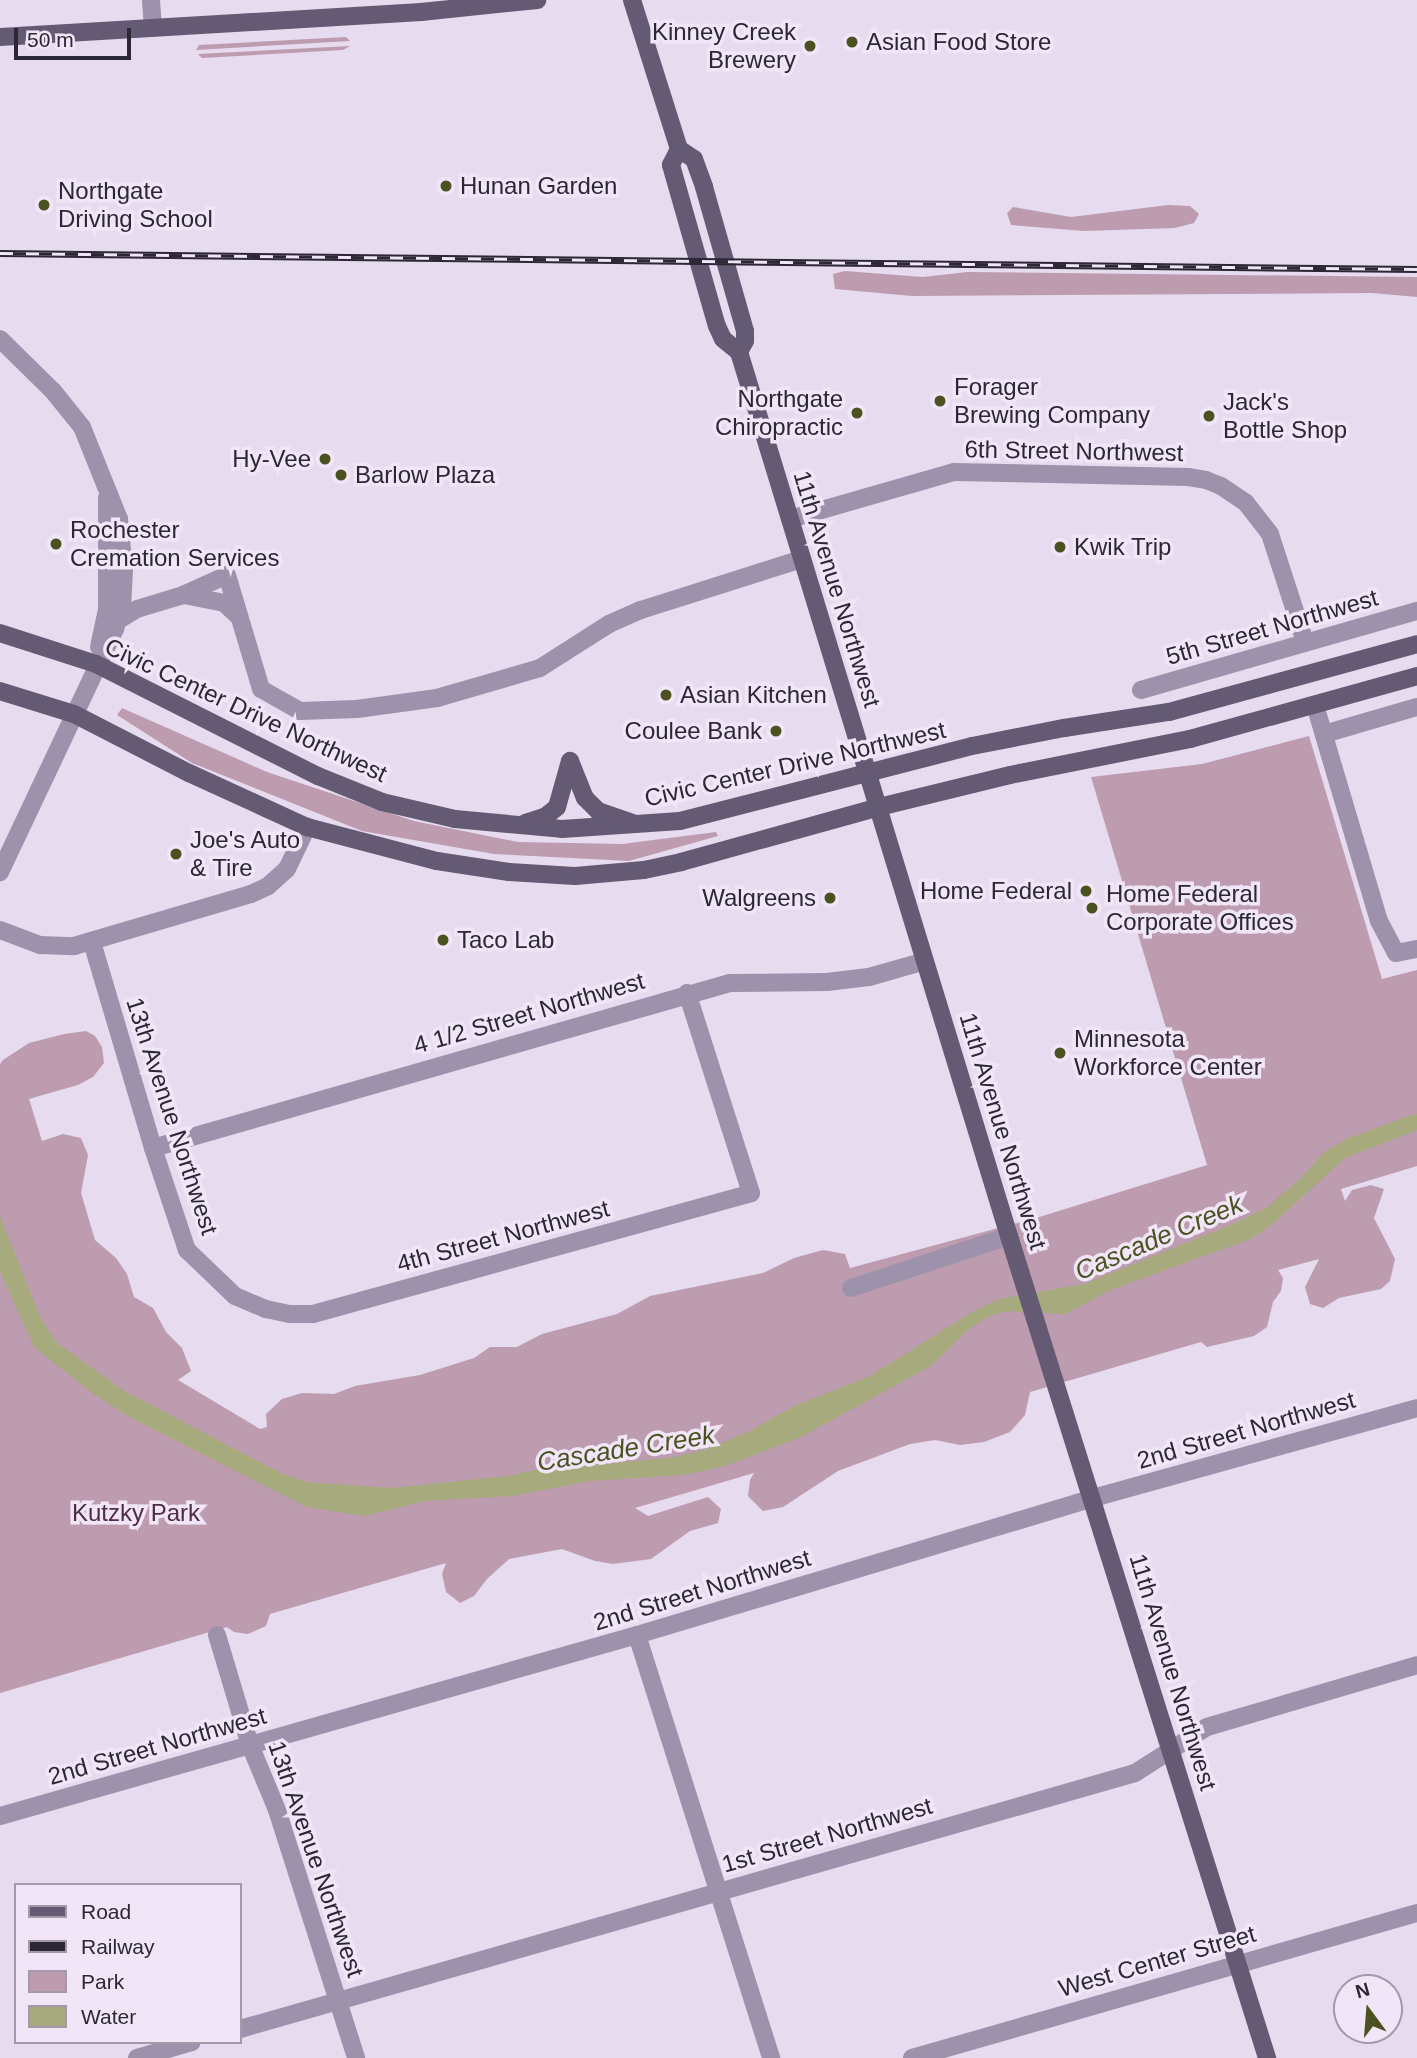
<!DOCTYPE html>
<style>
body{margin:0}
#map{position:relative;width:1417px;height:2058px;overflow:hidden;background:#e6dbef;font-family:Arial,sans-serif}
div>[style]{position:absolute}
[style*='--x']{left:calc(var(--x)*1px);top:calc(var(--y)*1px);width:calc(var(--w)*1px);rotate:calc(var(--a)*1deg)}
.green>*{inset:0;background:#bd9cb0}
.water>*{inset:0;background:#a6aa7c}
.minor>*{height:18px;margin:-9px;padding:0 9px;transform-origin:9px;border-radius:9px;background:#9e91ac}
.major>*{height:18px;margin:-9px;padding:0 9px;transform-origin:9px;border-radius:9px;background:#645a74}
.rail>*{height:7px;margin-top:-3.5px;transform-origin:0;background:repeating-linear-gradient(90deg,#f0e6f7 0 13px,#2c2734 0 26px);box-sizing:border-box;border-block:2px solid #2c2734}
.dots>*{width:19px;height:19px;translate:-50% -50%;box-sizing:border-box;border:4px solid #f0e6f7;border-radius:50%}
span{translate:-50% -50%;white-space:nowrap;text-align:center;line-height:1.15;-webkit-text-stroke:7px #f0e6f7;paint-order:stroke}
.poi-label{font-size:24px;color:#2c2734}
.right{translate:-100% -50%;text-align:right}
.left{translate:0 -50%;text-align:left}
.street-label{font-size:24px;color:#2c2734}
.park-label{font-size:24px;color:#502d42}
.water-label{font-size:26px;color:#4c5120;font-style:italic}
.legend{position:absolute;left:14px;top:1883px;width:228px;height:161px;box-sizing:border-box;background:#f0e6f7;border:2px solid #a29aa9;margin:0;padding:9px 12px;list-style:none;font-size:21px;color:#2c2734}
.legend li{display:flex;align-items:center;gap:14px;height:35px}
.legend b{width:35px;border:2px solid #a29aa9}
.north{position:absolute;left:1333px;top:1974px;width:70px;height:70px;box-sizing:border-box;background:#f0e6f7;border:2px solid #a29aa9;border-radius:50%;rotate:344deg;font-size:19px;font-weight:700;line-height:28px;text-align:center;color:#2c2734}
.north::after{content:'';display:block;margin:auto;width:24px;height:32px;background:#4c5120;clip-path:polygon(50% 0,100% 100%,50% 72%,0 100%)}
.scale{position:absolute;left:14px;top:28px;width:117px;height:32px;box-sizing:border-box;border:4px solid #2c2734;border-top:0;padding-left:9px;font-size:21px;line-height:24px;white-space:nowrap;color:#2c2734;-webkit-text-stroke:5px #f0e6f7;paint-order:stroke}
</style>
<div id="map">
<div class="green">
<div style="clip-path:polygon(346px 37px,350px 41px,196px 50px,199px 45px)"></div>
<div style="clip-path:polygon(350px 46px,343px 50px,202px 58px,198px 54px)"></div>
<div style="clip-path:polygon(1168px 205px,1190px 206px,1199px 214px,1194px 223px,1175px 228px,1084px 231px,1011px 225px,1007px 213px,1013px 207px,1071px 217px)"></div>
<div style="clip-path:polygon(845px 271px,923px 277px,967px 272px,1417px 277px,1417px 297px,1372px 293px,912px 296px,835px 289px,833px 274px)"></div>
<div style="clip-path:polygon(122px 708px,267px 772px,414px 821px,518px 842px,622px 844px,716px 832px,718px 836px,629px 861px,494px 854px,362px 831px,192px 763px,117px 715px)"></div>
<div style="clip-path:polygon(1309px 736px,1382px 979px,1417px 970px,1417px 1166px,1341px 1189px,1345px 1201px,1352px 1190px,1371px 1185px,1384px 1189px,1374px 1218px,1395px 1259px,1390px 1281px,1381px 1289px,1339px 1298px,1323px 1308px,1310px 1304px,1305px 1287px,1319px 1259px,1278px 1270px,1283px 1278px,1281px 1291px,1273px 1302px,1267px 1327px,1254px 1336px,1207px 1347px,1201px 1342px,1030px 1392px,1025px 1415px,1010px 1432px,984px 1442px,960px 1445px,935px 1440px,910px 1444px,838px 1471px,783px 1507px,763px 1511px,748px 1496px,750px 1480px,754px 1473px,635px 1508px,648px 1516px,708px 1497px,721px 1509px,718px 1523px,690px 1531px,651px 1559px,613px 1564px,595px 1561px,562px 1549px,509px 1559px,487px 1579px,474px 1596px,460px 1603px,446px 1592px,442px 1574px,446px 1563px,270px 1614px,266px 1626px,248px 1634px,234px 1632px,227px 1627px,0 1693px,0 1064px,3px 1060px,29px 1043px,64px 1034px,86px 1031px,95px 1036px,102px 1047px,104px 1063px,93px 1077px,78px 1085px,29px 1099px,42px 1141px,63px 1134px,81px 1138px,88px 1155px,81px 1193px,95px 1240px,116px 1258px,127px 1274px,134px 1297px,153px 1308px,166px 1332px,182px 1348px,191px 1371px,178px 1380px,260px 1429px,267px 1427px,266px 1414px,282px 1399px,302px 1393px,334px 1394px,355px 1386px,420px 1375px,474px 1358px,490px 1347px,517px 1347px,542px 1334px,617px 1314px,650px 1296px,763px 1273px,794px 1258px,823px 1250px,845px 1254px,850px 1268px,1036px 1218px,1207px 1165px,1091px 777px,1202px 764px)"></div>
</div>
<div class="water">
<div style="clip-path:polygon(1417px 1113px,1417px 1130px,1345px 1158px,1276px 1221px,1251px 1239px,1113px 1289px,1065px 1314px,1006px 1311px,988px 1317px,969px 1329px,931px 1366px,801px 1437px,762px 1452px,725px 1466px,684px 1475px,590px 1481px,512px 1496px,425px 1501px,364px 1516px,307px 1507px,131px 1418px,95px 1395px,35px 1348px,0 1272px,0 1216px,40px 1317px,57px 1343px,126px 1392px,281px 1473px,307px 1482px,391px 1488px,508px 1476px,572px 1462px,606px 1464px,675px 1457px,704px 1450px,750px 1431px,794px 1406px,870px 1376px,972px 1312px,999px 1299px,1084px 1284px,1238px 1222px,1266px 1208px,1299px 1180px,1324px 1152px,1349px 1138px)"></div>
</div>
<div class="minor">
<div style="--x:151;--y:0;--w:28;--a:86"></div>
<div style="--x:0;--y:339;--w:74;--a:44.5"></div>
<div style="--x:53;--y:391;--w:46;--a:51.1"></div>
<div style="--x:82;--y:427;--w:99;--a:68.1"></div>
<div style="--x:119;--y:519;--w:51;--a:84.4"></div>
<div style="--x:124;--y:570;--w:33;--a:93"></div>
<div style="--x:122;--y:603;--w:27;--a:105"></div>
<div style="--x:115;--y:629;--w:269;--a:115.3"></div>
<div style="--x:790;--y:519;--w:171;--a:-16"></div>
<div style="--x:954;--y:472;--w:234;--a:1.2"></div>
<div style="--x:1188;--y:477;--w:18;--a:9"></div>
<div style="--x:1206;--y:480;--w:16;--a:22"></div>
<div style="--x:1221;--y:486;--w:30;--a:34"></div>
<div style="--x:1246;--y:503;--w:39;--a:52"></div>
<div style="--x:1270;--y:534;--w:114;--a:72"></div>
<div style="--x:184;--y:595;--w:41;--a:11.3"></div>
<div style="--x:224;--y:603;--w:18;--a:43"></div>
<div style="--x:117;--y:621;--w:23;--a:-31"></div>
<div style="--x:137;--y:609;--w:48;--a:-16.9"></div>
<div style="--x:183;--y:595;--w:48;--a:-24.4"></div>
<div style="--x:227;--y:575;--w:119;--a:73.4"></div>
<div style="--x:261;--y:689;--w:45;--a:29.4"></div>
<div style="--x:300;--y:711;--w:57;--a:-2"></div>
<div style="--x:357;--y:709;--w:81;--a:-7.8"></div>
<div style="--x:437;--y:698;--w:107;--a:-16.2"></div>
<div style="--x:540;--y:668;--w:82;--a:-32.5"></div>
<div style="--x:609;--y:624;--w:35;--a:-24"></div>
<div style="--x:641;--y:610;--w:169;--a:-17.6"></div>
<div style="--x:99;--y:647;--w:40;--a:-78"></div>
<div style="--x:107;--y:608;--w:110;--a:-90"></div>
<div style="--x:1141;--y:690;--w:287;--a:-16"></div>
<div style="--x:1315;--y:705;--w:225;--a:73.5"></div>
<div style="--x:1379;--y:921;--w:36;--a:62"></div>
<div style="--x:1396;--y:953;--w:21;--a:-11"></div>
<div style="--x:1324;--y:734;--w:97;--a:-16.2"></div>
<div style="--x:0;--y:930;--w:43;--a:20.6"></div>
<div style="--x:40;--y:945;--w:34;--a:2"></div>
<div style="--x:74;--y:946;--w:184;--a:-16.4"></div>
<div style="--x:251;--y:894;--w:19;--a:-25"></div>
<div style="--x:268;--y:886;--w:25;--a:-42"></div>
<div style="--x:287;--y:869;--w:47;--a:-64.5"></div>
<div style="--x:92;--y:942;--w:215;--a:73.5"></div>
<div style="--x:153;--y:1148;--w:108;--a:71.6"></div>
<div style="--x:187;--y:1250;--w:66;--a:43.8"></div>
<div style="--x:235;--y:1296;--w:34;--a:23"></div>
<div style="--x:266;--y:1309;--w:25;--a:12"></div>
<div style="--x:290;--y:1314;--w:23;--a:0"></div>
<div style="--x:313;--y:1314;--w:454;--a:-15.4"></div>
<div style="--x:751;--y:1193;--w:210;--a:-107.7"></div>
<div style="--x:153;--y:1148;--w:600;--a:-15.96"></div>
<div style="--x:730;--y:983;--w:97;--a:-0.6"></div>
<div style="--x:827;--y:982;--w:42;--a:-6.8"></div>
<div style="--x:869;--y:977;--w:58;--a:-15.9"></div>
<div style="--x:851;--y:1288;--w:166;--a:-18.2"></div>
<div style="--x:217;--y:1635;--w:115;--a:73.3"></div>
<div style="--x:250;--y:1745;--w:70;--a:67.4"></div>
<div style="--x:277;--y:1810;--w:260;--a:72.3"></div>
<div style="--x:637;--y:1635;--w:444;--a:72.4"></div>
<div style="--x:0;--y:1816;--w:662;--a:-15.86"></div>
<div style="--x:637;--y:1635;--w:476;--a:-16.7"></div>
<div style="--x:1093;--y:1498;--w:336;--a:-15.5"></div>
<div style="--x:240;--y:2029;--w:931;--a:-15.96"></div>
<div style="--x:1135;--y:1773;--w:85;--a:-32.6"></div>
<div style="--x:1207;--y:1727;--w:219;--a:-16.4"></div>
<div style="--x:137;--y:2058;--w:57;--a:-16.2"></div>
<div style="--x:912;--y:2058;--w:525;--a:-16.02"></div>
</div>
<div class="major">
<div style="--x:632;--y:0;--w:156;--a:72.5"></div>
<div style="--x:679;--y:149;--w:18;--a:34"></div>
<div style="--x:694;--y:159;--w:30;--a:70"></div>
<div style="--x:704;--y:187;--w:150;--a:74.1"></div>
<div style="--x:745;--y:331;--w:10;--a:90"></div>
<div style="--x:745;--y:341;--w:13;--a:119"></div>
<div style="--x:0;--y:37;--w:422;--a:-3.4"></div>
<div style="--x:421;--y:12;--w:117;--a:-5.9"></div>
<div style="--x:679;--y:149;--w:18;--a:117"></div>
<div style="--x:671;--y:165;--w:167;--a:74.1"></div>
<div style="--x:717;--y:326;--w:14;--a:65"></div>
<div style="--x:723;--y:339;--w:21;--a:39"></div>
<div style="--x:739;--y:352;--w:924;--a:73.02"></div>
<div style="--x:1009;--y:1236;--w:862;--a:72.57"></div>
<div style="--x:0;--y:633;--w:101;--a:17.9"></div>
<div style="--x:96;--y:664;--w:249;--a:26.8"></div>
<div style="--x:318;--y:776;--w:69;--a:22.1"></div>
<div style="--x:382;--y:802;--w:75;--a:13.1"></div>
<div style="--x:455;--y:819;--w:107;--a:5.3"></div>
<div style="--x:562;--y:829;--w:118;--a:-3.9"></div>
<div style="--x:680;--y:821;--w:301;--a:-14.4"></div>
<div style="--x:972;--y:746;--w:94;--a:-11.1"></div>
<div style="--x:1064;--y:728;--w:106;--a:-8.7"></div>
<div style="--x:1169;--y:712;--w:257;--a:-15.3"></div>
<div style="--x:0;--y:691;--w:77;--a:17.3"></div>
<div style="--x:74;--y:714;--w:129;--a:27.2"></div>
<div style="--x:189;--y:773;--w:130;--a:24.6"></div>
<div style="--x:307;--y:827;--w:134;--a:14.7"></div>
<div style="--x:437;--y:861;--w:73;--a:8.7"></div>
<div style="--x:509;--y:872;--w:66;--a:3.5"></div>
<div style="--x:575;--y:876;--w:69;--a:-5"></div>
<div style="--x:644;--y:870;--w:38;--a:-12"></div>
<div style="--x:681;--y:862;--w:205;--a:-15.5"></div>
<div style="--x:879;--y:807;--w:135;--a:-13.7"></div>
<div style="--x:1010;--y:775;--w:184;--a:-11.3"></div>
<div style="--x:1190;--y:739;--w:236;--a:-15.5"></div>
<div style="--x:570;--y:761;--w:40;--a:68"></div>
<div style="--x:585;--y:798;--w:18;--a:45"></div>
<div style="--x:598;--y:811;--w:36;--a:19"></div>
<div style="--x:525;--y:823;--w:22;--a:-18"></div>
<div style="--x:546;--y:816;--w:14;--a:-39"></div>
<div style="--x:557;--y:807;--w:48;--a:-74.2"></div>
</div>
<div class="rail">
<div style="--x:0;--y:253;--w:1417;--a:0.65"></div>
</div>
<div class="dots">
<div style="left:852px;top:42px;background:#4c5120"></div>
<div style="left:810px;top:46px;background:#4c5120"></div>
<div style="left:446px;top:186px;background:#4c5120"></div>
<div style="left:44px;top:205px;background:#4c5120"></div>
<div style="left:940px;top:401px;background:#4c5120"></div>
<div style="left:857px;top:413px;background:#4c5120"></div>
<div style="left:1209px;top:416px;background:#4c5120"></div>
<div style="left:325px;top:459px;background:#4c5120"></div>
<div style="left:341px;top:475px;background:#4c5120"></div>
<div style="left:56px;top:544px;background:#4c5120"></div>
<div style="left:1060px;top:547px;background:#4c5120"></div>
<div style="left:666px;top:695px;background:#4c5120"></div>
<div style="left:776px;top:731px;background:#4c5120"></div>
<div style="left:176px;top:854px;background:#4c5120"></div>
<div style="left:1086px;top:891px;background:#4c5120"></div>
<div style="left:830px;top:898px;background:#4c5120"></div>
<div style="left:1092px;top:908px;background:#4c5120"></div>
<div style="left:443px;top:940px;background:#4c5120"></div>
<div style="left:1060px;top:1053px;background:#4c5120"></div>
</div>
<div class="poi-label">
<span class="right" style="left:796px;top:46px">Kinney Creek<br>Brewery</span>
<span class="left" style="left:866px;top:42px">Asian Food Store</span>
<span class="left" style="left:460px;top:186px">Hunan Garden</span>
<span class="left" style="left:58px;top:205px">Northgate<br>Driving School</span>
<span class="left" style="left:954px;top:401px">Forager<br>Brewing Company</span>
<span class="right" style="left:843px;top:413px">Northgate<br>Chiropractic</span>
<span class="left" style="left:1223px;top:416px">Jack's<br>Bottle Shop</span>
<span class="right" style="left:311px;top:459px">Hy-Vee</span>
<span class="left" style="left:355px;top:475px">Barlow Plaza</span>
<span class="left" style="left:70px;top:544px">Rochester<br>Cremation Services</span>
<span class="left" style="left:1074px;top:547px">Kwik Trip</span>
<span class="left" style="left:680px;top:695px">Asian Kitchen</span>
<span class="right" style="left:762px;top:731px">Coulee Bank</span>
<span class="left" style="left:190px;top:854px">Joe's Auto<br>&amp; Tire</span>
<span class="right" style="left:1072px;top:891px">Home Federal</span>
<span class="left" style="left:1106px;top:908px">Home Federal<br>Corporate Offices</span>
<span class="right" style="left:816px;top:898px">Walgreens</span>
<span class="left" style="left:457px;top:940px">Taco Lab</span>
<span class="left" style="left:1074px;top:1053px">Minnesota<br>Workforce Center</span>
</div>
<div class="street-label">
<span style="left:1074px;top:451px;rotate:1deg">6th Street Northwest</span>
<span style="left:837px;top:589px;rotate:73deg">11th Avenue Northwest</span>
<span style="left:1272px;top:627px;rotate:-16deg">5th Street Northwest</span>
<span style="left:246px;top:710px;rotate:25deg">Civic Center Drive Northwest</span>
<span style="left:795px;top:764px;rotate:-13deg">Civic Center Drive Northwest</span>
<span style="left:529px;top:1013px;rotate:-16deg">4 1/2 Street Northwest</span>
<span style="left:172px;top:1116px;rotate:72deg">13th Avenue Northwest</span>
<span style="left:1003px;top:1131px;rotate:73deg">11th Avenue Northwest</span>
<span style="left:503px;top:1236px;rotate:-15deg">4th Street Northwest</span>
<span style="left:1246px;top:1430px;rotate:-16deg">2nd Street Northwest</span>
<span style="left:702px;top:1590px;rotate:-17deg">2nd Street Northwest</span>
<span style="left:1173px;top:1672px;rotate:73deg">11th Avenue Northwest</span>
<span style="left:157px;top:1746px;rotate:-16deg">2nd Street Northwest</span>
<span style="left:827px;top:1835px;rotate:-16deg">1st Street Northwest</span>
<span style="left:316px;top:1859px;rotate:71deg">13th Avenue Northwest</span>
<span style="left:1157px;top:1961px;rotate:-16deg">West Center Street</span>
</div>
<div class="park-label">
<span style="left:136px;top:1513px">Kutzky Park</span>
</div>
<div class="water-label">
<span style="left:1159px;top:1238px;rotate:-23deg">Cascade Creek</span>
<span style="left:626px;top:1449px;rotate:-9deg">Cascade Creek</span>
</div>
<ul class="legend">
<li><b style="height:9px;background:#645a74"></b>Road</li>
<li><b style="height:9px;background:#2c2734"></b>Railway</li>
<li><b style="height:19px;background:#bd9cb0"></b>Park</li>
<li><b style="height:19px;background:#a6aa7c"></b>Water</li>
</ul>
<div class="north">N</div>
<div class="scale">50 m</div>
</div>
